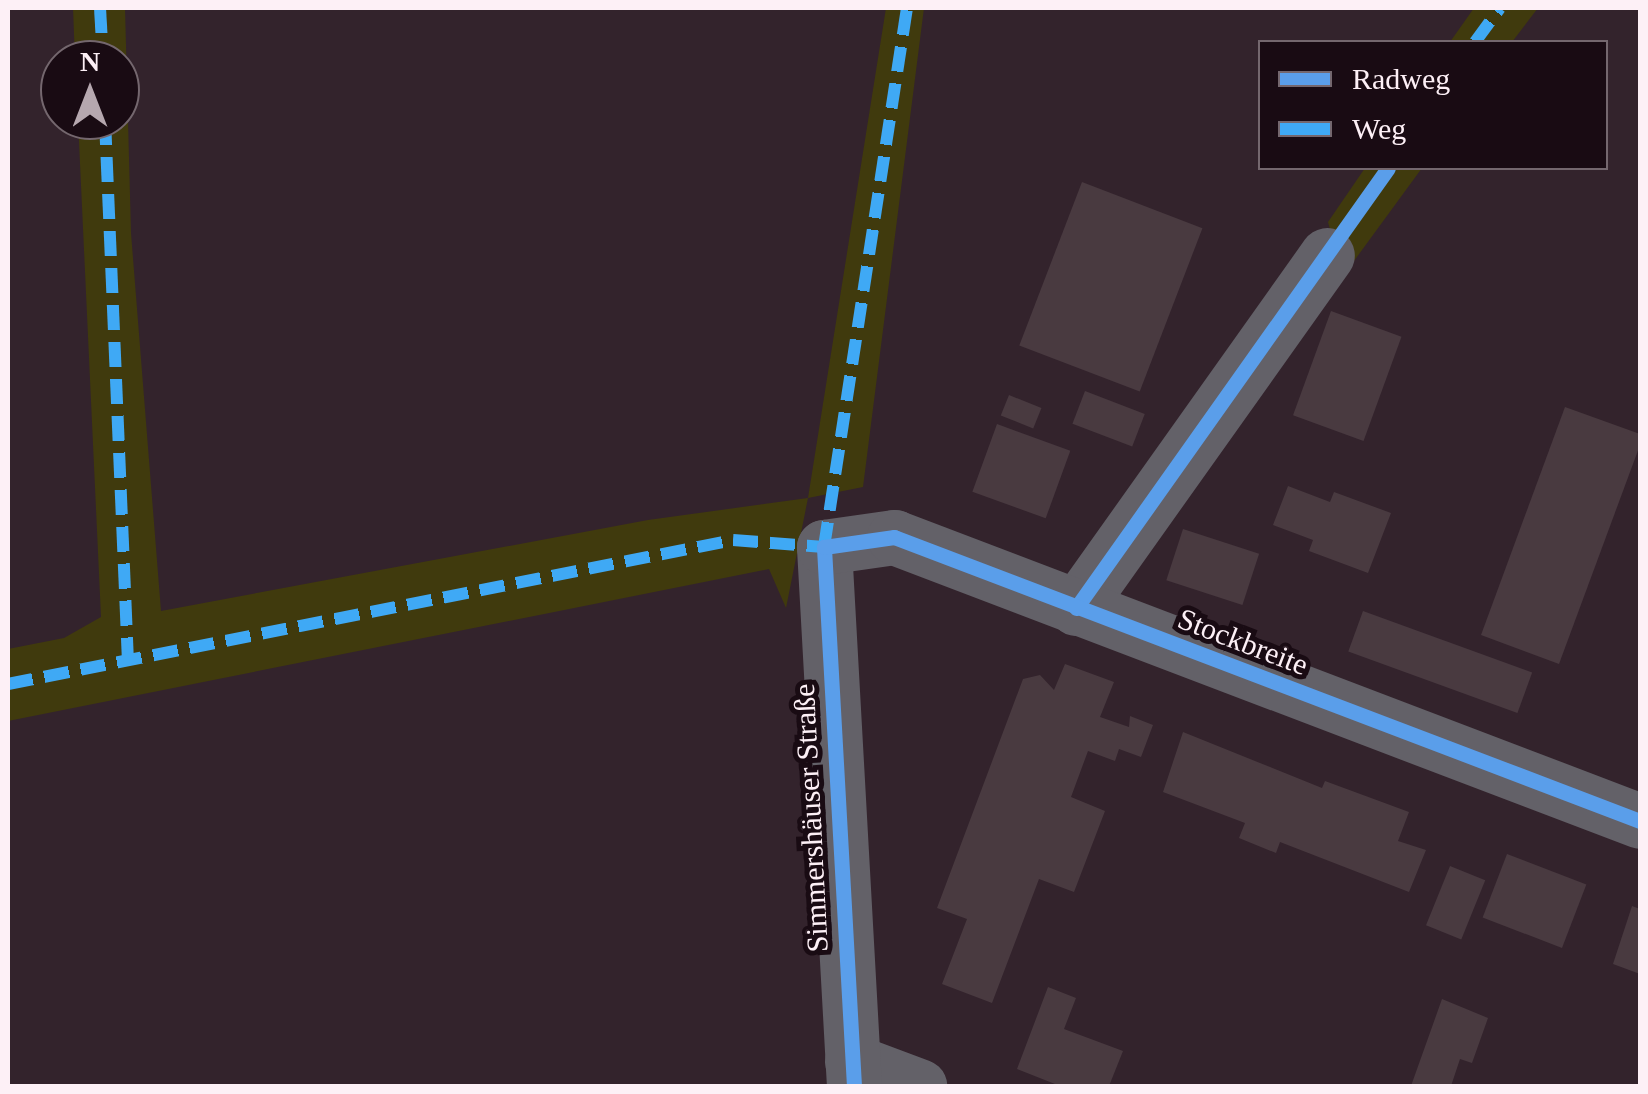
<!DOCTYPE html>
<meta charset="utf-8">
<style>
body{margin:0}
#map{position:relative;width:1648px;height:1094px;overflow:hidden;background:#33232c;font-family:Georgia,serif}
div>[style]{position:absolute}
[style*='--x']{left:calc(var(--x)*1px);top:calc(var(--y)*1px);width:calc(var(--w)*1px);rotate:calc(var(--a)*1deg)}
.green>*{inset:0;background:#403a0d}
.building>*{inset:0;background:#493a40;transform-origin:0 0}
.minor>*{height:55px;margin:-27.5px;padding:0 27.5px;transform-origin:27.5px;border-radius:27.5px;background:#636168}
.quiet>*{height:12px;margin-top:-6px;transform-origin:0;background:repeating-linear-gradient(90deg,#3fa9f5 0 25px,transparent 0 37px)}
.cycleway>*{height:15px;margin:-7.5px;padding:0 7.5px;transform-origin:7.5px;border-radius:7.5px;background:#5a9eea}
span{translate:-50% -50%;white-space:nowrap;text-align:center;line-height:1.15;-webkit-text-stroke:10px #190b13;paint-order:stroke}
.street-label{font-size:30px;color:#fdf0f6}
.frame{position:absolute;inset:0;border:10px solid #fdf0f6;pointer-events:none}
.legend{position:absolute;left:1258px;top:40px;width:350px;height:130px;box-sizing:border-box;background:#190b13;border:2px solid #74676e;margin:0;padding:12px 18px;list-style:none;font-size:30px;color:#fdf0f6}
.legend li{display:flex;align-items:center;gap:20px;height:50px}
.legend b{width:50px;border:2px solid #74676e}
.north{position:absolute;left:40px;top:40px;width:100px;height:100px;box-sizing:border-box;background:#190b13;border:2px solid #74676e;border-radius:50%;rotate:0deg;font-size:28px;font-weight:700;line-height:40px;text-align:center;color:#fdf0f6}
.north::after{content:'';display:block;margin:auto;width:35px;height:45px;background:#b6a8af;clip-path:polygon(50% 0,100% 100%,50% 72%,0 100%)}
</style>
<div id="map">
<div class="green">
<div style="clip-path:polygon(73px 8px,125px 8px,131px 233px,161px 611px,648px 520px,808px 498px,886px 8px,924px 8px,863px 487px,808px 498px,786px 608px,769px 569px,8px 721px,8px 649px,64px 638px,101px 617px,78px 120px,120px 120px,120px 60px,75px 60px)"></div>
<div style="clip-path:polygon(1474px 8px,1538px 8px,1512px 42px,1450px 42px)"></div>
<div style="clip-path:polygon(1365px 168px,1422px 168px,1343px 276px,1328px 222px)"></div>
</div>
<div class="building">
<div style="left:1082px;top:182px;width:129px;height:175px;rotate:21deg"></div>
<div style="left:1331px;top:311px;width:75px;height:111px;rotate:20deg"></div>
<div style="left:1085px;top:391px;width:64px;height:35px;rotate:21deg"></div>
<div style="left:1009px;top:395px;width:35px;height:22px;rotate:22deg"></div>
<div style="clip-path:polygon(1565px 407px,1640px 434px,1640px 445px,1559px 664px,1481px 635px)"></div>
<div style="left:997px;top:424px;width:78px;height:72px;rotate:20deg"></div>
<div style="clip-path:polygon(1288px 486px,1330px 502px,1334px 492px,1391px 513px,1368px 573px,1309px 551px,1313px 540px,1273px 525px)"></div>
<div style="left:1183px;top:529px;width:80px;height:54px;rotate:18deg"></div>
<div style="left:1363px;top:611px;width:180px;height:43px;rotate:20deg"></div>
<div style="clip-path:polygon(1065px 664px,1114px 682px,1100px 717px,1129px 727px,1130px 716px,1153px 725px,1141px 757px,1119px 749px,1115px 761px,1088px 751px,1071px 797px,1105px 811px,1074px 892px,1039px 879px,992px 1003px,942px 984px,967px 919px,937px 908px,1023px 679px,1040px 675px,1054px 690px)"></div>
<div style="clip-path:polygon(1183px 732px,1322px 788px,1325px 781px,1409px 812px,1398px 841px,1426px 850px,1409px 892px,1280px 842px,1276px 853px,1239px 838px,1245px 823px,1163px 792px)"></div>
<div style="left:1507px;top:854px;width:85px;height:68px;rotate:21deg"></div>
<div style="left:1450px;top:866px;width:38px;height:64px;rotate:22deg"></div>
<div style="clip-path:polygon(1632px 906px,1640px 909px,1640px 974px,1613px 964px)"></div>
<div style="clip-path:polygon(1048px 987px,1076px 998px,1064px 1029px,1123px 1051px,1109px 1086px,1060px 1086px,1017px 1069px)"></div>
<div style="clip-path:polygon(1442px 999px,1488px 1018px,1472px 1063px,1460px 1059px,1451px 1086px,1411px 1086px)"></div>
</div>
<div class="minor">
<div style="--x:1076;--y:608;--w:433;--a:-54.6"></div>
<div style="--x:852;--y:1061;--w:72;--a:20.5"></div>
<div style="--x:854;--y:1086;--w:540;--a:-93.19"></div>
<div style="--x:824;--y:547;--w:71;--a:-8.1"></div>
<div style="--x:894;--y:537;--w:798;--a:20.84"></div>
</div>
<div class="quiet">
<div style="--x:100;--y:8;--w:52;--a:86.7"></div>
<div style="--x:1475;--y:42;--w:42;--a:-53.7"></div>
<div style="--x:105;--y:120;--w:541;--a:87.57"></div>
<div style="--x:8;--y:684;--w:739;--a:-11.23"></div>
<div style="--x:733;--y:540;--w:91;--a:4.4"></div>
<div style="--x:824;--y:547;--w:545;--a:-81.25"></div>
</div>
<div class="cycleway">
<div style="--x:1076;--y:608;--w:539;--a:-54.66"></div>
<div style="--x:854;--y:1086;--w:540;--a:-93.19"></div>
<div style="--x:824;--y:547;--w:71;--a:-8.1"></div>
<div style="--x:894;--y:537;--w:798;--a:20.84"></div>
</div>
<div class="street-label">
<span style="left:1243px;top:642px;rotate:21deg">Stockbreite</span>
<span style="left:811px;top:818px;rotate:-93deg">Simmershäuser Straße</span>
</div>
<div class="frame"></div>
<ul class="legend">
<li><b style="height:12px;background:#5a9eea"></b>Radweg</li>
<li><b style="height:12px;background:#3fa9f5"></b>Weg</li>
</ul>
<div class="north">N</div>
</div>
